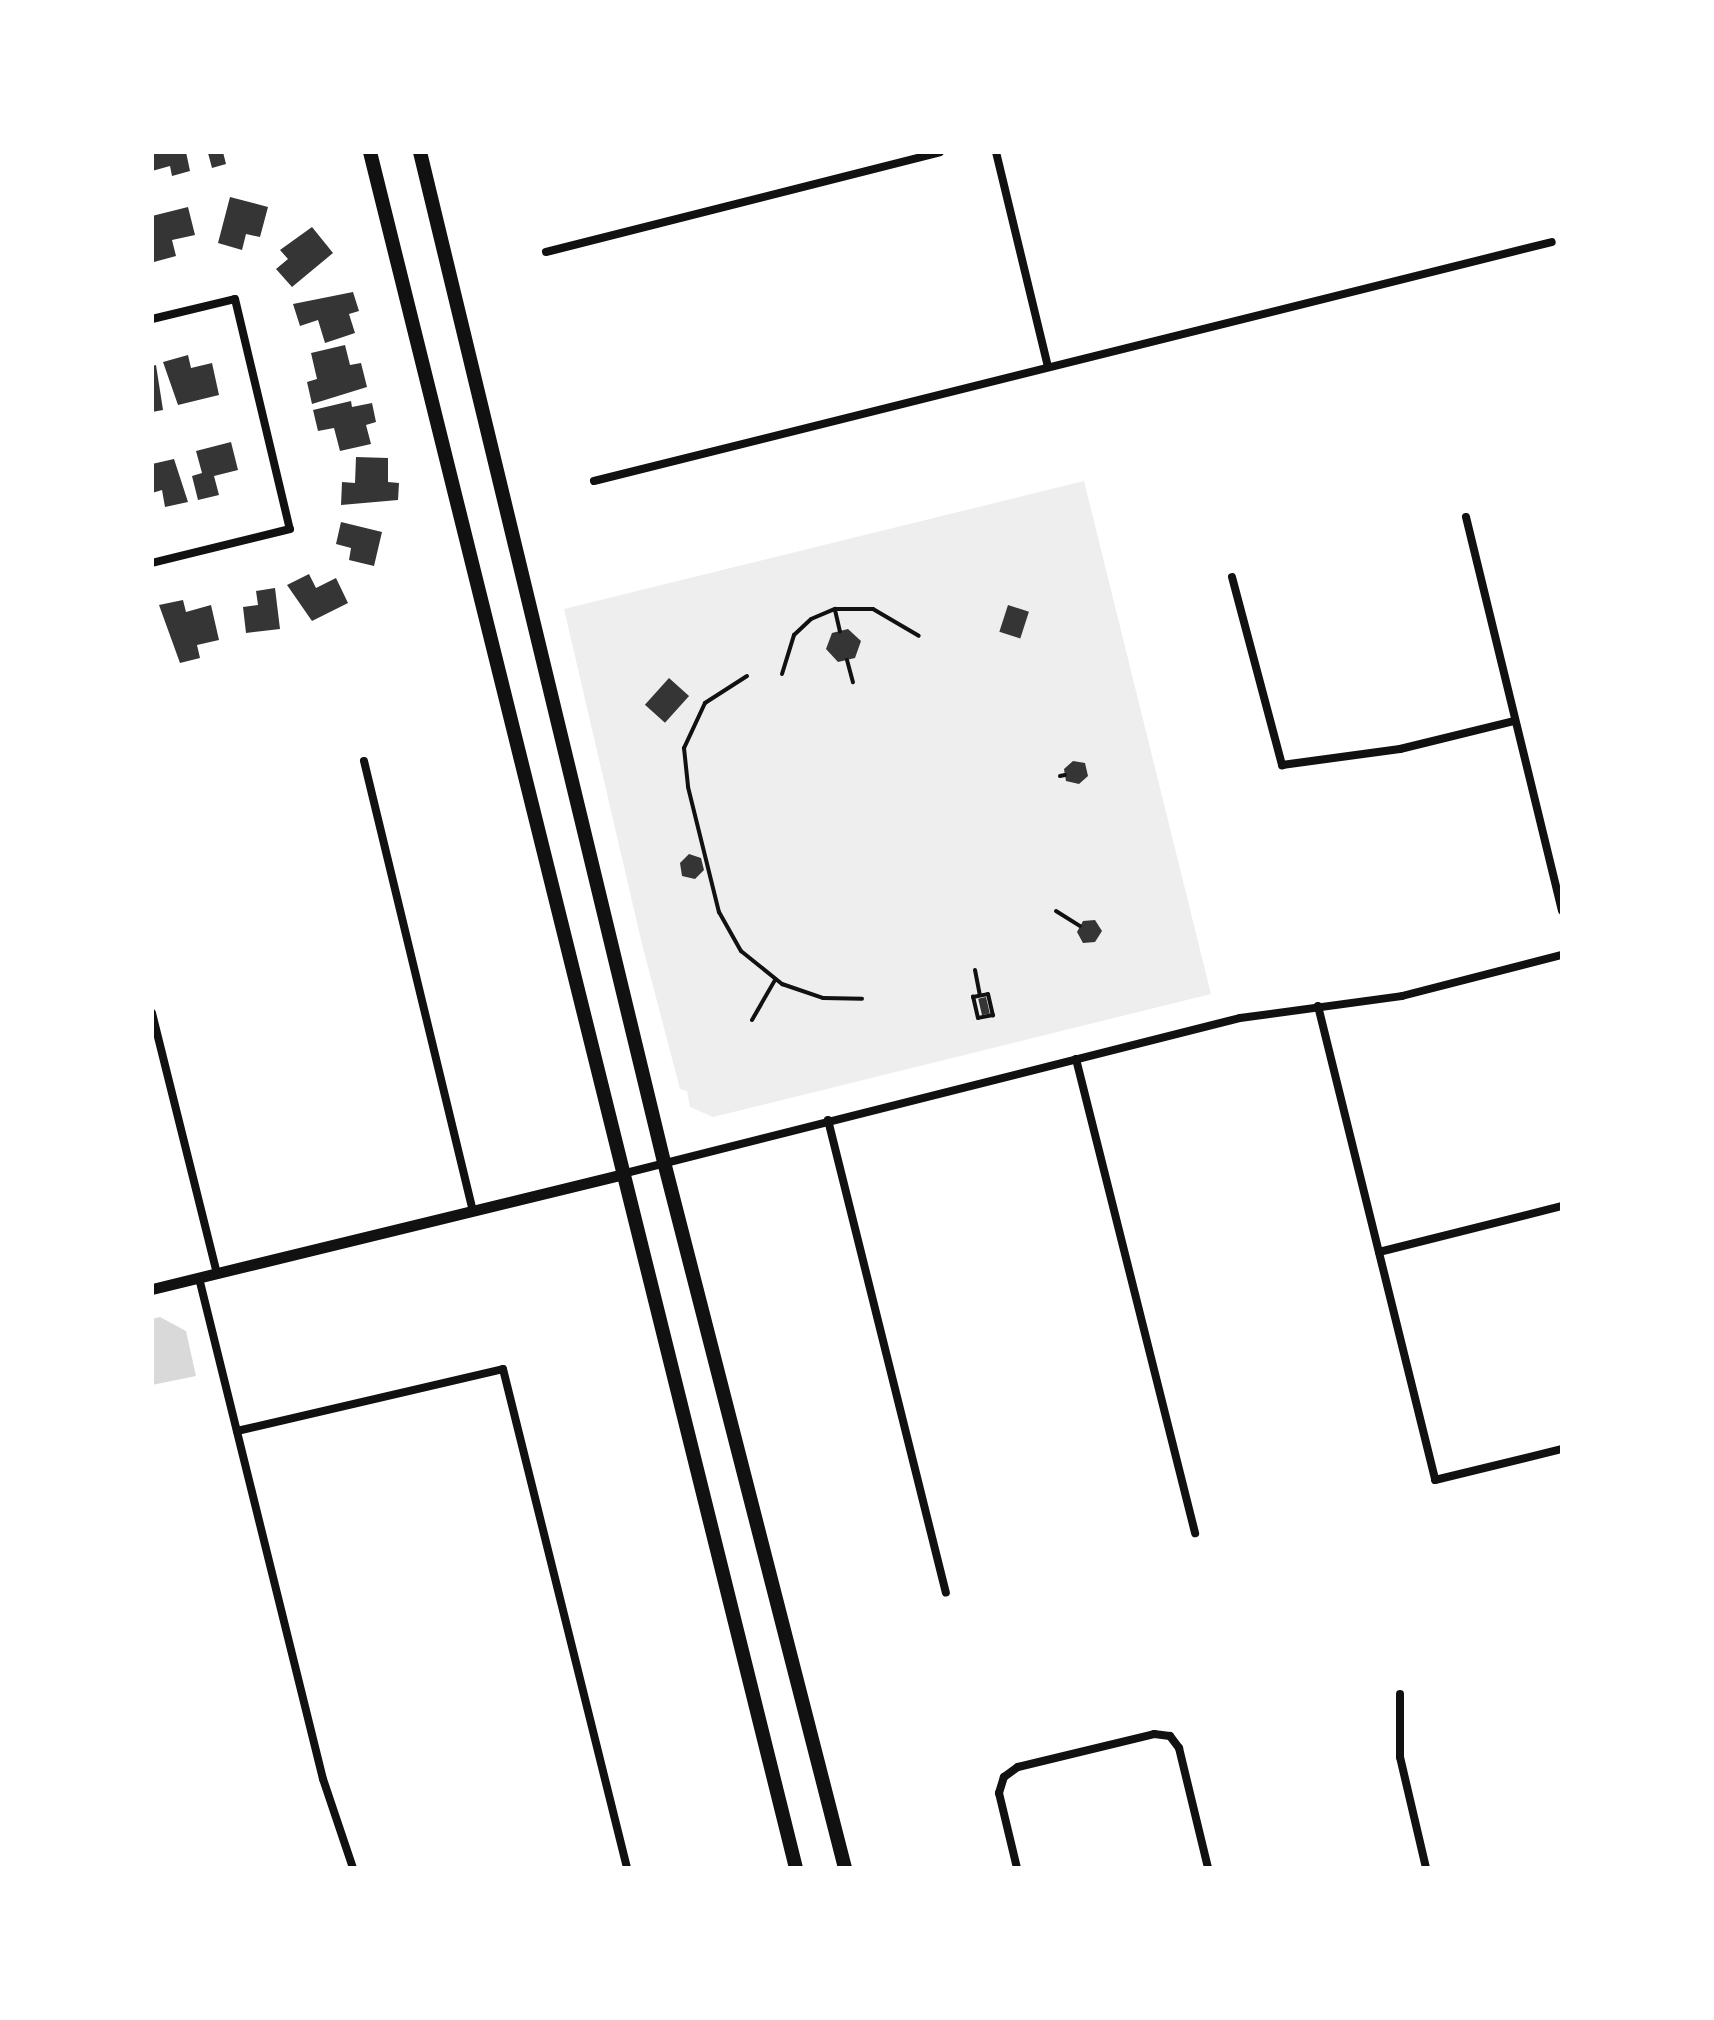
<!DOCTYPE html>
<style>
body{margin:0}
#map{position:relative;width:1714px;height:2020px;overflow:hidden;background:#fff;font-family:Poppins,sans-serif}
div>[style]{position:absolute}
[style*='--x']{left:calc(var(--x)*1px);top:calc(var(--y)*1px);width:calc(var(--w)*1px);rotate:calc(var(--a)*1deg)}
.green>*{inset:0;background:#eee}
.water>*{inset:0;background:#d9d9d9}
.building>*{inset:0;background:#353535;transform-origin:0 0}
.path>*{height:4px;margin:-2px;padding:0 2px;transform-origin:2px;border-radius:2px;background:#111}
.minor>*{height:8px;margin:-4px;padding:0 4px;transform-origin:4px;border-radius:4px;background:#111}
.tertiary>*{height:11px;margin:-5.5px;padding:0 5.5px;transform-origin:5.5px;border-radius:5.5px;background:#111}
.primary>*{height:14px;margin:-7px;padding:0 7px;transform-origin:7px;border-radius:7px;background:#111}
span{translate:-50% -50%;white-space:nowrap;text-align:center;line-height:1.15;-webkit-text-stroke:8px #fff;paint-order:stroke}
.frame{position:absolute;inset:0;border:154px solid #fff;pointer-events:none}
</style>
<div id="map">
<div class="green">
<div style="clip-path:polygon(1084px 481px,1211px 994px,713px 1117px,690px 1107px,687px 1091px,680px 1089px,642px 944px,564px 609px)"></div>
</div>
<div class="water">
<div style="clip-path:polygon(160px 1317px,186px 1331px,196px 1376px,152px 1385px,152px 1319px)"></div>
</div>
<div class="building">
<div style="clip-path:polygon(152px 152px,186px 152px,190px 171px,172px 176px,170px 166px,152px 171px)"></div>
<div style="clip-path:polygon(199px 152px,223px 152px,226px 164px,212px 168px,208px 153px)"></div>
<div style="clip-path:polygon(230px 197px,268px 207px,260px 237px,246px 234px,242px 250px,218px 243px)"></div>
<div style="clip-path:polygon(188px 207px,195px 235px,172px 240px,176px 256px,154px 262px,152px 216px)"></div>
<div style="clip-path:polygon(312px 227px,333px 253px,292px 287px,276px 269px,288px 259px,280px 250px)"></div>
<div style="clip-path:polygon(353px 292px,359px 311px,349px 314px,355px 333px,325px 343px,318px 320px,300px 326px,293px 304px)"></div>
<div style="clip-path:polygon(345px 345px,350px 365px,361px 363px,367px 387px,312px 404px,307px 382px,317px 379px,311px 353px)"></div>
<div style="clip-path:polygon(188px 355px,191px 368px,212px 363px,219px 395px,178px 405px,163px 362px)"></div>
<div style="clip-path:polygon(156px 365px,163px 410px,152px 412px,152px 366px)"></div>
<div style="clip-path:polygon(351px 401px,352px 407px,372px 403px,376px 422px,366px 425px,371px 444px,340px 451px,334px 428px,318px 431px,313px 410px)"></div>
<div style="clip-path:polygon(231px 442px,238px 470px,214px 476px,219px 495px,198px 500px,192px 476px,202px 473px,196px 451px)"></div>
<div style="clip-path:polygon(356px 457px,388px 458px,388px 482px,399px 483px,398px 500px,341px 505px,342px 482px,355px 483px)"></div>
<div style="clip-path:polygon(174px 459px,188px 502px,165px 507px,162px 490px,152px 493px,152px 464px)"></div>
<div style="clip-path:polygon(341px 522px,382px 532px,374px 566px,349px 560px,351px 548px,336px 544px)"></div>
<div style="clip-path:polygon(309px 574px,316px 588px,336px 578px,348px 603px,312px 621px,287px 585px)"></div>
<div style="clip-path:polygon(275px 588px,280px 629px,246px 633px,243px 607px,258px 605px,256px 591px)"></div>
<div style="clip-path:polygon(183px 600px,186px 612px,211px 605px,219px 640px,197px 645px,200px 658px,180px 663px,159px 605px)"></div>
<div style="left:1008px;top:605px;width:22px;height:28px;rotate:18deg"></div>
<div style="clip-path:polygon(848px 629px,861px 641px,855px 658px,838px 662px,826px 649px,832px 633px)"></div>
<div style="left:669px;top:678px;width:27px;height:36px;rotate:42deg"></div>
<div style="clip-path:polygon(1073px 761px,1085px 763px,1088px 776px,1079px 784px,1066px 781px,1064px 769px)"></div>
<div style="clip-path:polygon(689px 854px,701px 858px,704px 870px,695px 879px,682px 876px,680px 863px)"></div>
<div style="clip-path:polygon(1095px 920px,1102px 931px,1095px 942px,1083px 943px,1077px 932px,1083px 921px)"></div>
<div style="left:986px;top:997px;width:17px;height:8px;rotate:77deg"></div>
</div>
<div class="path">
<div style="--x:835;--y:610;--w:22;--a:77"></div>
<div style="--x:847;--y:660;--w:23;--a:75"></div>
<div style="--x:782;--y:674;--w:41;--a:-72.9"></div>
<div style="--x:794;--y:635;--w:23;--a:-43"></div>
<div style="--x:811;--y:619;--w:26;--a:-23"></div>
<div style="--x:835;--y:609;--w:38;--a:0"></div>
<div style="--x:873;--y:609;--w:53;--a:30.4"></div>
<div style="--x:747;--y:676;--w:50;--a:147.3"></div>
<div style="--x:705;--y:703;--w:50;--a:115"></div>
<div style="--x:684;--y:748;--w:39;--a:84"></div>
<div style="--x:688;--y:787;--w:129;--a:76.1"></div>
<div style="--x:719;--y:912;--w:45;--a:60.6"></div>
<div style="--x:741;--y:951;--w:53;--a:38.8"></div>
<div style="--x:782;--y:984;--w:43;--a:18.9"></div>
<div style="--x:823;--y:998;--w:39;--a:1"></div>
<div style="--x:1060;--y:776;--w:5;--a:-11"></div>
<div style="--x:1056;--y:911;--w:28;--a:32"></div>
<div style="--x:975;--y:970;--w:25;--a:79"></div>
<div style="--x:988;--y:994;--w:22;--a:77"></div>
<div style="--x:993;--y:1015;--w:15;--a:169"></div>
<div style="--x:978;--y:1018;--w:22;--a:-103"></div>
<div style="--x:973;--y:997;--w:15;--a:-11"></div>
<div style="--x:752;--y:1020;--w:46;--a:-60.1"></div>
</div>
<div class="minor">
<div style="--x:996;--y:152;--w:221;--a:76.4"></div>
<div style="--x:546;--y:252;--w:406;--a:-14.2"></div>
<div style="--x:152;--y:319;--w:85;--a:-13.5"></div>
<div style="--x:235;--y:299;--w:236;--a:76.6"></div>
<div style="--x:290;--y:529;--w:142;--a:166.2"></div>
<div style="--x:594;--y:481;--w:987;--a:-14.01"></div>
<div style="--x:1466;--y:517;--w:405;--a:76.3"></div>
<div style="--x:1232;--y:577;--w:195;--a:75.1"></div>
<div style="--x:1282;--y:765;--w:119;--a:-7.7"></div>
<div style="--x:1400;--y:749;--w:117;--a:-13.8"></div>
<div style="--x:364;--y:761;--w:463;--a:76.4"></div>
<div style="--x:1318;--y:1006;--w:488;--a:76.1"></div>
<div style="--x:1435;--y:1480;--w:131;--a:-13.7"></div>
<div style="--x:152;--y:1013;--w:269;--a:76"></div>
<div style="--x:1076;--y:1059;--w:489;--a:75.9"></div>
<div style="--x:828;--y:1120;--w:487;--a:76"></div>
<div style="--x:622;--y:1174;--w:637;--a:-14.17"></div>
<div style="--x:1240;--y:1018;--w:163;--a:-7.7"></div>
<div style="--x:1402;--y:996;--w:165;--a:-14.4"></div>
<div style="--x:1379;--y:1252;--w:189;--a:-14.1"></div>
<div style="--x:199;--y:1278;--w:516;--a:76.1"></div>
<div style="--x:323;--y:1779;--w:94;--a:71.4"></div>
<div style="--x:237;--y:1431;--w:273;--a:-13.1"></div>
<div style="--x:503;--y:1369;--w:514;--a:76.04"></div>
<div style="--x:1400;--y:1694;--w:63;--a:90"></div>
<div style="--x:1400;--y:1757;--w:114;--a:76.8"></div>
<div style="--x:1017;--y:1868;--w:77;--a:-103.5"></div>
<div style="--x:999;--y:1793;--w:17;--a:-73"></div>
<div style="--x:1004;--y:1777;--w:17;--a:-36"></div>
<div style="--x:1018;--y:1767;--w:140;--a:-13.6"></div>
<div style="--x:1154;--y:1734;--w:16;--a:7"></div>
<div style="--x:1170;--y:1736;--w:15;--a:53"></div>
<div style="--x:1179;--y:1748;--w:123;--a:76.4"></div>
</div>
<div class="tertiary">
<div style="--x:152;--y:1289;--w:484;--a:-13.7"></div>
</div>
<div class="primary">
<div style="--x:370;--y:152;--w:1768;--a:76.06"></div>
<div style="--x:420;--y:152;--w:1039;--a:76.42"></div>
<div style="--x:664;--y:1162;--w:729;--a:75.62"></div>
</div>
<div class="frame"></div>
</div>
